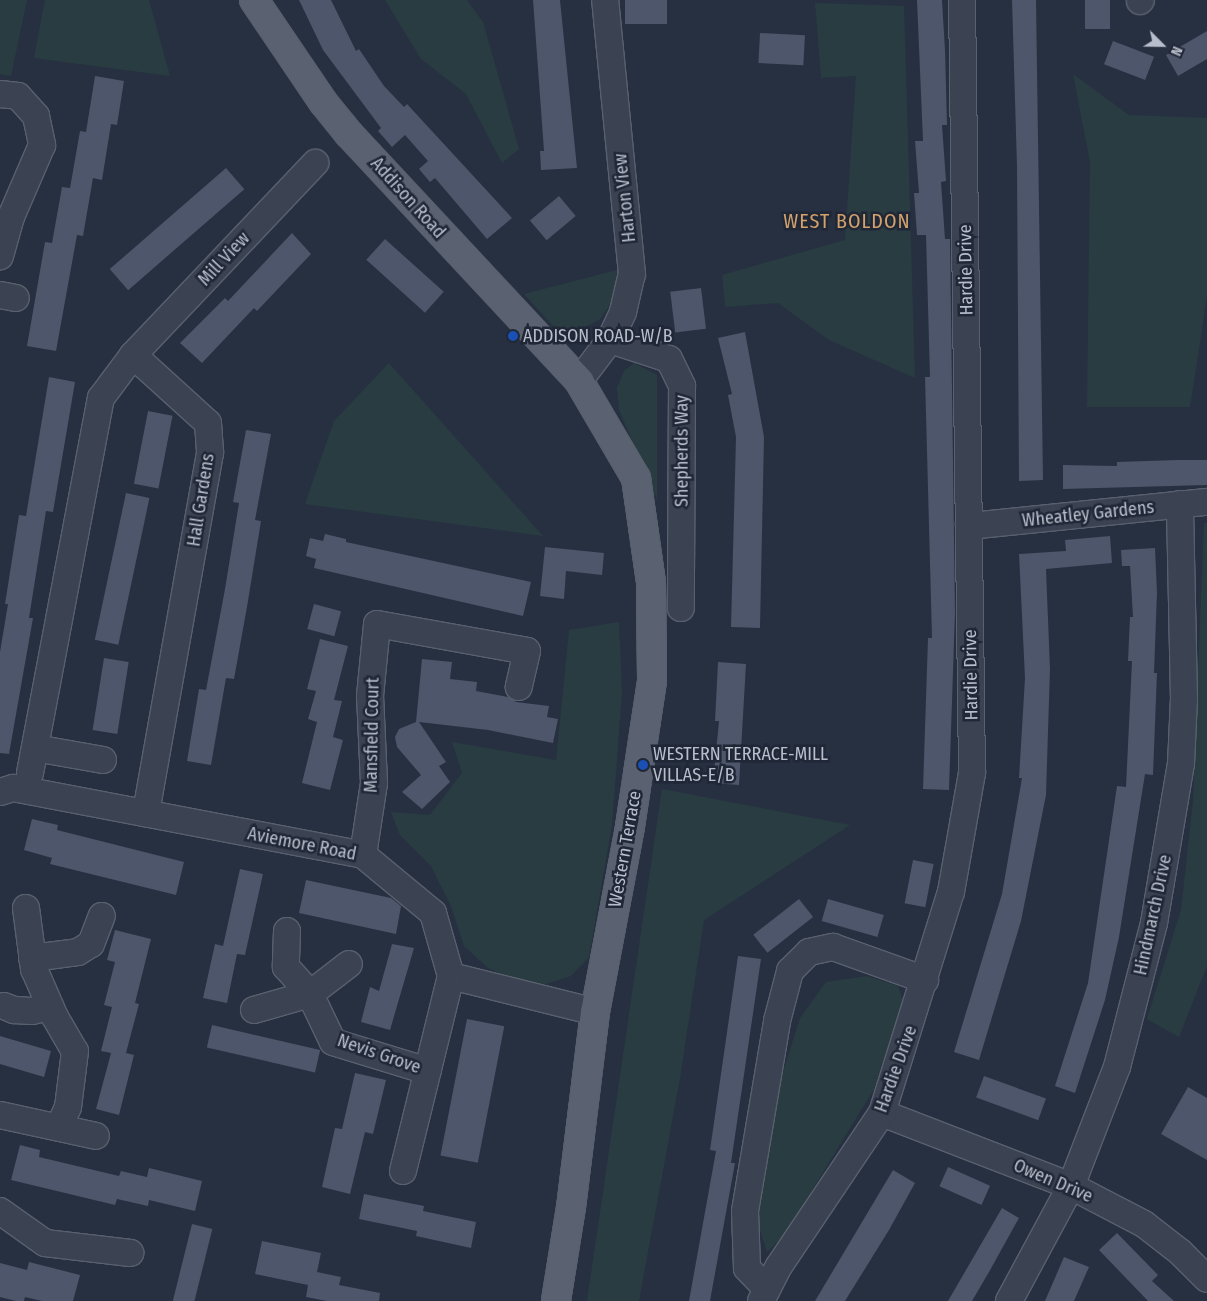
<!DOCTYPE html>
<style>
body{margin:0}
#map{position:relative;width:1207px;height:1301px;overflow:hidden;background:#273041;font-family:"Fira Sans Condensed",sans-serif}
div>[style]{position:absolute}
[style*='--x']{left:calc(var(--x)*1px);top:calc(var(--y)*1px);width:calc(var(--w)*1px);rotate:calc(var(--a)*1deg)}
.green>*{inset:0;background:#293c42}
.building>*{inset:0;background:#4d566a;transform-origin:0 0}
.roads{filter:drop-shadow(1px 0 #59606e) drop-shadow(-1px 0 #59606e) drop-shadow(0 1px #59606e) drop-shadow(0 -1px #59606e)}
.minor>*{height:26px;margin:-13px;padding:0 13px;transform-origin:13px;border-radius:13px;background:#3b4251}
.primary>*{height:28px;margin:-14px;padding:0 14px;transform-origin:14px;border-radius:14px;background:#5a6170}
.dots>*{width:14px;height:14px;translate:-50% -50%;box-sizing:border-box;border:2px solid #202736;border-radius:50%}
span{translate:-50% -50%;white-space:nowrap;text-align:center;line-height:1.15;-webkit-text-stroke:5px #202736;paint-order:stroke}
.street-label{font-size:18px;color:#b8becb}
.poi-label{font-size:18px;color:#b8becb}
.left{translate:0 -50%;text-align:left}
.quarter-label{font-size:20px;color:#d2a26c;letter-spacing:1px}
.north{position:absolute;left:1137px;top:20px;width:50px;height:50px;-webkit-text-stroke:4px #202736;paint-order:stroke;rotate:113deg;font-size:14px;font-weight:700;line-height:20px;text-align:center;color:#b8becb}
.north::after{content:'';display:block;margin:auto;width:18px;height:22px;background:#b8becb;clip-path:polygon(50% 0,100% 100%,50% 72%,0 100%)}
</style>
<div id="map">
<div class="green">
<div style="clip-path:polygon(0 0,27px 0,11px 76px,0 74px)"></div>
<div style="clip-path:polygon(45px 0,149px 0,170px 76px,34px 58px)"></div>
<div style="clip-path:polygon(385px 0,467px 0,483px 22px,519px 149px,502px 163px,466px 94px,421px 59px)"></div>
<div style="clip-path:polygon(815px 3px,904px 6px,915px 378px,829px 340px,778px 303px,725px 307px,722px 275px,845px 240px,856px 76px,821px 78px)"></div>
<div style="clip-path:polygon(1073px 74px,1129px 115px,1207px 118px,1207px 296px,1190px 407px,1087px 407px,1090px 162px)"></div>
<div style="clip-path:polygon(617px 270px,613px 301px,600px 319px,578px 331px,554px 327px,524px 294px)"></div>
<div style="clip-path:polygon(389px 363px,543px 536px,305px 504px,334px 421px)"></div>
<div style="clip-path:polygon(634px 363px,657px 375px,657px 500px,619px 410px,617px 388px,624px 371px)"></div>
<div style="clip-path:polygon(1204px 523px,1207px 523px,1207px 966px,1179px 1037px,1147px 1019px,1181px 910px,1193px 801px)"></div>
<div style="clip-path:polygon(619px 622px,622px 692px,612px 825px,589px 957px,571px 976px,546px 984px,521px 983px,488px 968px,464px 946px,451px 906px,431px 866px,400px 835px,391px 812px,430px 815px,462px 773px,452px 742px,556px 760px,569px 630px)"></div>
<div style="clip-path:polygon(662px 789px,850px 825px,704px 920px,680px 1078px,639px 1301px,587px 1301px)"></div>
<div style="clip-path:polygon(867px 976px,898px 986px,903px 1001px,874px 1089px,786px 1233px,767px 1252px,758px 1224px,772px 1107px,800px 1018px,826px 982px)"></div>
</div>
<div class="building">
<div style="clip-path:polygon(299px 0,331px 0,356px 51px,359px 49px,384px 86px,404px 107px,407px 104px,512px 218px,487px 239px,435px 178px,430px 182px,419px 169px,428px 161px,405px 135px,392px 147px,378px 131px,381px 128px,323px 50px)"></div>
<div style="clip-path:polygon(533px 0,560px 0,577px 168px,541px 170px,540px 151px,544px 151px)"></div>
<div style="left:625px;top:0;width:42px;height:24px"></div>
<div style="clip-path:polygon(917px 0,942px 0,945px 50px,947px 125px,942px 125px,946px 181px,941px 182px,945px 239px,950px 239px,955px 612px,949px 790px,923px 789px,928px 638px,932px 638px,925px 377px,930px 377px,926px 235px,917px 235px,914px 193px,919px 193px,915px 141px,923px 141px)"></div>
<div style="clip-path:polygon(1012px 0,1036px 0,1043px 480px,1019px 481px,1017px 167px)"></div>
<div style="left:1085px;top:0;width:25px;height:29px"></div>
<div style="clip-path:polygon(1207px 31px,1207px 59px,1178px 76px,1166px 55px)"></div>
<div style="left:760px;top:33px;width:45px;height:30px;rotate:3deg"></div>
<div style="left:1113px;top:41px;width:44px;height:25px;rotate:21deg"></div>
<div style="clip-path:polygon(95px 76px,124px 81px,117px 125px,111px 124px,102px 180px,93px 178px,83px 236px,77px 235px,56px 351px,27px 346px,45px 242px,52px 243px,62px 187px,70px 188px,80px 131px,86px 132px)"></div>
<div style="left:226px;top:168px;width:28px;height:154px;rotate:49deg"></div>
<div style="left:559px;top:196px;width:26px;height:38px;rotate:50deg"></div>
<div style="clip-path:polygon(292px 233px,311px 254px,257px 311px,254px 308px,202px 363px,180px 343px,225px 298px,228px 301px)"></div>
<div style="left:385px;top:239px;width:79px;height:28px;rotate:42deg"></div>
<div style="left:701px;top:288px;width:41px;height:31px;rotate:83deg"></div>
<div style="clip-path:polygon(745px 332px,764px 437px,760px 628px,731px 627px,736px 437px,728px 395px,732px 394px,718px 338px)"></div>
<div style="clip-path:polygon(49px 377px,75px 382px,53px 512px,46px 511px,29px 618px,33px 618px,9px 754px,0 753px,0 652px,8px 604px,5px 604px,19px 515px,26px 516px)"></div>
<div style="left:148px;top:411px;width:25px;height:74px;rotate:11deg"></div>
<div style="clip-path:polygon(246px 430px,271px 434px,255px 520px,261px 521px,247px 607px,234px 679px,226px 678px,211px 765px,187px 761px,199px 689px,206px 690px,225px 589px,239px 503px,233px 502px)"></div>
<div style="clip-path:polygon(1177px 460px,1207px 460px,1207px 485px,1063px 489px,1063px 465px,1117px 466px,1117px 462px)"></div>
<div style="left:126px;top:493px;width:24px;height:150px;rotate:12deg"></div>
<div style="clip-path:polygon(325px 534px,346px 539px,346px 542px,531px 582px,523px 616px,314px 568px,316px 559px,306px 556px,310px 538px,323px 541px)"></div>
<div style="clip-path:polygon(1110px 536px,1112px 563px,1046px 569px,1050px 669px,1046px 795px,1021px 921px,979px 1060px,954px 1052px,1002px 894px,1022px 778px,1019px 778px,1025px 678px,1019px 554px,1066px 551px,1065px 540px)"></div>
<div style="clip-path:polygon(545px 547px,604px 553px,602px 575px,566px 571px,564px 599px,540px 596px)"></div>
<div style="clip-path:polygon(1155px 548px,1157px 593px,1154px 673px,1157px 673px,1153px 775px,1145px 774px,1119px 937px,1105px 1000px,1075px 1093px,1055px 1086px,1088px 983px,1117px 786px,1126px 787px,1132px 661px,1128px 661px,1130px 617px,1133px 617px,1130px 566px,1122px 566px,1121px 550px)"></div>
<div style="left:314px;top:604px;width:28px;height:26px;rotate:15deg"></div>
<div style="clip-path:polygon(320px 639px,348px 646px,334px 700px,342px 701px,333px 737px,343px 740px,330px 790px,302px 783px,317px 722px,308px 719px,316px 691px,307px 689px)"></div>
<div style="left:104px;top:658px;width:25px;height:73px;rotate:9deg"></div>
<div style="clip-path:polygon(422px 659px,452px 662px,450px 679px,477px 682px,476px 691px,508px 697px,516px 702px,549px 706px,547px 717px,558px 719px,553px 743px,488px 730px,419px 722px,446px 762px,439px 766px,450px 782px,422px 809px,402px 792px,421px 775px,397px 747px,395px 737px,399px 729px,416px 722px)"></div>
<div style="clip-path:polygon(718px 662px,746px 664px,739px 785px,713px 783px,719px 721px,715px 721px)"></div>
<div style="clip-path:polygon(32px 819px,58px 825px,57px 830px,184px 862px,176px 895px,50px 864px,52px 858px,24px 850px)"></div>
<div style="left:913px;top:860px;width:21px;height:44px;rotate:11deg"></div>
<div style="clip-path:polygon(240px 869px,263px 874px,245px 955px,237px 954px,227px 1003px,203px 998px,215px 944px,223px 946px)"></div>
<div style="clip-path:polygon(306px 880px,391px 898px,401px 906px,396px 934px,299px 913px)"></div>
<div style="left:799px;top:899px;width:23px;height:58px;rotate:52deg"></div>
<div style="left:828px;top:899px;width:58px;height:23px;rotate:16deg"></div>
<div style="clip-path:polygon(115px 930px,151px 939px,135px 1003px,139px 1004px,126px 1053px,134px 1055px,119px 1115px,96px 1109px,111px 1053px,101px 1051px,112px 1007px,104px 1005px,115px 962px,107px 960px)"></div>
<div style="clip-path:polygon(392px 944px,414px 948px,390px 1030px,361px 1022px,370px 987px,379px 991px)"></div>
<div style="clip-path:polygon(738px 956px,761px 959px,731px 1163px,735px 1163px,710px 1301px,689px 1301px,716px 1151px,710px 1150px)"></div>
<div style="left:467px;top:1019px;width:38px;height:139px;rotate:11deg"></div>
<div style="left:212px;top:1025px;width:111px;height:23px;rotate:13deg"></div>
<div style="clip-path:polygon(0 1036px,51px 1051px,44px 1077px,0 1064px)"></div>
<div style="clip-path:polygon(355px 1073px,386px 1080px,373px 1134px,365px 1132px,350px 1194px,322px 1187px,335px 1128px,342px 1129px)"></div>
<div style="left:984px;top:1076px;width:66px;height:23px;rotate:20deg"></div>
<div style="clip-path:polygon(1188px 1087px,1207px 1098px,1207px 1160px,1161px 1134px)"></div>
<div style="clip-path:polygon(20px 1145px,40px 1150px,39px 1157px,119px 1176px,121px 1171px,147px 1177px,149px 1168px,202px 1181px,195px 1211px,149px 1200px,148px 1206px,117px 1199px,115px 1205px,11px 1180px)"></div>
<div style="left:948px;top:1167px;width:46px;height:21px;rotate:24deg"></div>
<div style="clip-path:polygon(893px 1170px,915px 1183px,889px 1230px,845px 1301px,815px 1301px)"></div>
<div style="clip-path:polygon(364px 1194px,424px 1206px,423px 1211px,476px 1222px,471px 1248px,416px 1236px,417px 1231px,359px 1219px)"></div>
<div style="clip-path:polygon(1002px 1208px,1019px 1218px,989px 1272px,972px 1301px,948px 1301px)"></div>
<div style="left:192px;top:1224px;width:21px;height:79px;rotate:14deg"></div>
<div style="clip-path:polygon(1117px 1233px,1158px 1275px,1152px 1281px,1174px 1301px,1148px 1301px,1099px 1250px)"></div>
<div style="clip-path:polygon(262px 1241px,321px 1253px,317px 1272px,341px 1277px,339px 1285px,380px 1293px,379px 1301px,327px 1301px,306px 1297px,308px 1285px,255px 1274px)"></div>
<div style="clip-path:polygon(1064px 1257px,1089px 1267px,1074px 1301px,1045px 1301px)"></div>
<div style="clip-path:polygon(29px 1262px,80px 1275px,73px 1301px,42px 1301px,25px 1297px,24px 1301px,16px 1301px,0 1297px,0 1263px,27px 1270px)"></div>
</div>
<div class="roads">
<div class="minor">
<div style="--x:1140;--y:1;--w:1;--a:-45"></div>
<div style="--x:0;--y:94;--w:18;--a:6"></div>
<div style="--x:18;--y:96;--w:27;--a:48"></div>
<div style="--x:36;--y:116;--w:30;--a:78"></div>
<div style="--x:42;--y:145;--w:78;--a:113.3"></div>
<div style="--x:11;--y:217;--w:41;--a:105.8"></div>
<div style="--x:0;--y:295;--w:16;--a:11"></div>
<div style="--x:610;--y:340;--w:62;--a:17.9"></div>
<div style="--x:669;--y:359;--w:30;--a:64"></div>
<div style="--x:682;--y:386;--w:222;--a:90.3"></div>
<div style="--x:133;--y:355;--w:265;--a:-46.5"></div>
<div style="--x:579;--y:381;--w:51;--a:-52.9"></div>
<div style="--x:610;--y:340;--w:31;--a:-65"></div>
<div style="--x:623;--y:312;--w:39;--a:-77"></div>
<div style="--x:632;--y:274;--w:275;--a:-95.6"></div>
<div style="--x:969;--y:526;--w:239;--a:-5.8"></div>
<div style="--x:35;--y:748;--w:69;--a:10"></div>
<div style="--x:30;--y:773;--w:382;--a:-79.3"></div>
<div style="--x:101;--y:398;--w:54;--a:-53.3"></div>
<div style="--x:133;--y:355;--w:101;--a:42.2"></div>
<div style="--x:208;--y:423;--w:30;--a:86"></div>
<div style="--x:210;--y:453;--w:366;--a:100.1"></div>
<div style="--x:0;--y:792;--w:14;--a:-17"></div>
<div style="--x:13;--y:788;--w:356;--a:10.8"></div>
<div style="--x:363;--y:855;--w:91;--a:39.6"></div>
<div style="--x:433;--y:913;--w:66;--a:74.1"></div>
<div style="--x:451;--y:976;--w:148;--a:14"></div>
<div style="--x:363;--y:855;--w:73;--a:-81.3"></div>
<div style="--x:374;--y:783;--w:87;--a:-92.6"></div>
<div style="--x:370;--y:696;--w:72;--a:-84.4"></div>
<div style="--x:377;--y:624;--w:152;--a:10.2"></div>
<div style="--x:527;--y:651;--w:37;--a:103"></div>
<div style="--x:26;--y:908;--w:62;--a:82.5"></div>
<div style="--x:34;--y:969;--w:52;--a:66.4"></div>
<div style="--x:55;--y:1017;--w:39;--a:60"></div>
<div style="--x:75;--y:1051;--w:56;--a:97.1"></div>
<div style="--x:68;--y:1107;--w:22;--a:114"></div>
<div style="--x:287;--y:931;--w:36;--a:92"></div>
<div style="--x:286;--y:967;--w:36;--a:48"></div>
<div style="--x:310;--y:994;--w:53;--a:64.4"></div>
<div style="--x:333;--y:1042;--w:99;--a:17"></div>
<div style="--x:32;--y:958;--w:46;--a:-7.4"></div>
<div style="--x:78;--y:952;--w:15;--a:-32"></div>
<div style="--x:91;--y:944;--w:30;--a:-69"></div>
<div style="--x:4;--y:1006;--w:11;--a:22"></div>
<div style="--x:14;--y:1010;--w:18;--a:3"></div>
<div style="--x:32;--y:1011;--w:18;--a:-13"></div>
<div style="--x:254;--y:1010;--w:58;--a:-15.9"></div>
<div style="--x:310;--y:994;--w:49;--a:-37.6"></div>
<div style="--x:882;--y:1113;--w:203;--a:21.1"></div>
<div style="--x:1071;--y:1186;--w:82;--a:27.5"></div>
<div style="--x:1144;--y:1224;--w:46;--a:37.9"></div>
<div style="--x:1180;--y:1252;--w:38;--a:45"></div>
<div style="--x:0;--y:1115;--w:98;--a:12.3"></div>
<div style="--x:403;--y:1171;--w:201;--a:-76.2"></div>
<div style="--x:0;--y:1211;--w:55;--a:35.4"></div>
<div style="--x:45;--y:1243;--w:86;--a:6.7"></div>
<div style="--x:767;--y:1289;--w:29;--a:-134"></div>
<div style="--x:747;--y:1268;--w:57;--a:-92"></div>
<div style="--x:745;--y:1211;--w:193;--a:-80.4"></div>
<div style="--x:777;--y:1021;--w:52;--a:-75.4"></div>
<div style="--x:790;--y:971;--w:27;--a:-45"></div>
<div style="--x:809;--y:952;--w:25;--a:-12"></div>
<div style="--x:833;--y:947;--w:98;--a:19.7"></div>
<div style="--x:761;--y:1301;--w:39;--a:-63"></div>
<div style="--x:779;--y:1266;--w:184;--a:-56.1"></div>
<div style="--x:882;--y:1113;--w:232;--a:-72.7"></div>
<div style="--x:951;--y:892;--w:121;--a:-80"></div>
<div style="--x:972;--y:773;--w:773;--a:-90.74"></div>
<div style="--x:1009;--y:1301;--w:131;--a:-61.7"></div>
<div style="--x:1071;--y:1186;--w:128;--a:-68.9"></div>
<div style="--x:1117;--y:1067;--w:149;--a:-75.6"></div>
<div style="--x:1154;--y:923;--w:161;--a:-80.4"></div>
<div style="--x:1181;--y:764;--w:65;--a:-87.4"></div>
<div style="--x:1184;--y:699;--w:195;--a:-91.2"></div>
</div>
<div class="primary">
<div style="--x:254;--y:0;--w:123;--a:55.9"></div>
<div style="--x:323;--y:102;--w:41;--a:50.9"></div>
<div style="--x:349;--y:134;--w:338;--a:47"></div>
<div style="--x:579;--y:381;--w:113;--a:59.6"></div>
<div style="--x:636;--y:478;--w:105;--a:81.8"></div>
<div style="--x:651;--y:582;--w:99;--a:89.4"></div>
<div style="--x:652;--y:681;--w:148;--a:98.6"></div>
<div style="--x:630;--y:827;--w:188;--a:100.7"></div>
<div style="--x:595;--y:1012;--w:196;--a:97"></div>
<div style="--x:571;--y:1207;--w:95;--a:99.1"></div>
</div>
</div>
<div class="dots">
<div style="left:513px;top:336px;background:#1a4fb4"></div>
<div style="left:643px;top:765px;background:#1a4fb4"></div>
</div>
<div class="street-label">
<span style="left:408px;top:198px;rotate:48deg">Addison Road</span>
<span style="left:625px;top:198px;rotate:-96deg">Harton View</span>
<span style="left:224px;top:259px;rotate:-47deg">Mill View</span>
<span style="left:966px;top:270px;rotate:-91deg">Hardie Drive</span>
<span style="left:682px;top:451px;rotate:-90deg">Shepherds Way</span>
<span style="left:201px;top:500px;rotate:-81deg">Hall Gardens</span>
<span style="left:1088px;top:514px;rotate:-6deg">Wheatley Gardens</span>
<span style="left:971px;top:675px;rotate:-91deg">Hardie Drive</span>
<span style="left:372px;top:735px;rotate:-89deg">Mansfield Court</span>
<span style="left:302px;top:844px;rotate:11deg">Aviemore Road</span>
<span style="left:625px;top:849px;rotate:-80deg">Western Terrace</span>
<span style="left:1153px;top:915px;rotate:-78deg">Hindmarch Drive</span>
<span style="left:379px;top:1054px;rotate:19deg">Nevis Grove</span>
<span style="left:896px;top:1069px;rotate:-70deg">Hardie Drive</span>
<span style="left:1053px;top:1181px;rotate:23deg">Owen Drive</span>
</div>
<div class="poi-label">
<span class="left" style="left:523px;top:336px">ADDISON ROAD-W/B</span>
<span class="left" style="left:653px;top:765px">WESTERN TERRACE-MILL<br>VILLAS-E/B</span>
</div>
<div class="quarter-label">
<span style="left:847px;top:221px">WEST BOLDON</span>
</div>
<div class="north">N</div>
</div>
